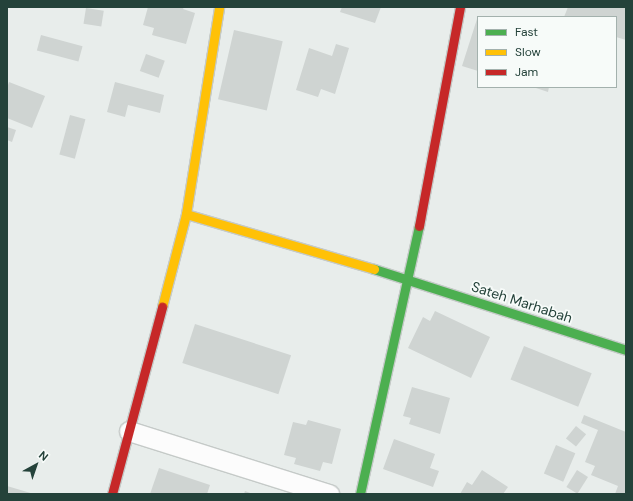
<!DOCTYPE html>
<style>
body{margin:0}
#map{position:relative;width:633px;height:501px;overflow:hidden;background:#e8edeb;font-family:"DM Sans",sans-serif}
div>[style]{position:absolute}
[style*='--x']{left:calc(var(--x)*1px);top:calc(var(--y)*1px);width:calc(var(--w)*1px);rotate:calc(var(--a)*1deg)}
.building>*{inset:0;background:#cfd4d2;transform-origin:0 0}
.roads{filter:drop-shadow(1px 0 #c5cac8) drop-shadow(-1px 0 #c5cac8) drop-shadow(0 1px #c5cac8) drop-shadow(0 -1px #c5cac8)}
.street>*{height:19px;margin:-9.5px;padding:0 9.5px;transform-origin:9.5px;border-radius:9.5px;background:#fcfcfc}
.fast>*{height:9px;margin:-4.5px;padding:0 4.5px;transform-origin:4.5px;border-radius:4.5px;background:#4caf50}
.slow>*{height:9px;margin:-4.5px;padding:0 4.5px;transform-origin:4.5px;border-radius:4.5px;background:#ffc107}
.jam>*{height:9px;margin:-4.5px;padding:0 4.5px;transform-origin:4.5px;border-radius:4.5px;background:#c62828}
span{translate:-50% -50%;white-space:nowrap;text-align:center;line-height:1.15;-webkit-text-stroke:3.5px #f7fbf9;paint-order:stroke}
.street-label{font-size:14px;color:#24423a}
.frame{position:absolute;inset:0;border:8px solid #24423a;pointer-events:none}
.legend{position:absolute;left:477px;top:16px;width:140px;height:72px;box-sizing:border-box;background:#f7fbf9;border:1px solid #a3b1ad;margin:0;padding:5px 7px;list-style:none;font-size:12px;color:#24423a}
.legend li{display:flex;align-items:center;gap:8px;height:20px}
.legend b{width:20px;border:1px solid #a3b1ad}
.north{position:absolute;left:16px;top:445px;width:40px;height:40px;-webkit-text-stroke:3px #f7fbf9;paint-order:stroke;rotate:40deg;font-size:11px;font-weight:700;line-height:16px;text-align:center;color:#24423a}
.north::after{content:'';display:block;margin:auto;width:14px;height:18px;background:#24423a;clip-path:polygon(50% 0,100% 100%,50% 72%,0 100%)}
</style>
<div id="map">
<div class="building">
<div style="clip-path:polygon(148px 7px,184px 7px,183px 9px,195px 13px,186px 44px,152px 35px,154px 28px,143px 25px)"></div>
<div style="clip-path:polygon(342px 7px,381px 7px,375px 23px,340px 12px)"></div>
<div style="clip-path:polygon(568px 7px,626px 7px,626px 40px,616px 37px,616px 17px,564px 17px)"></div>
<div style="left:86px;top:8px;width:18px;height:16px;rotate:9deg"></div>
<div style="clip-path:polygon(477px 19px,478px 20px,478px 71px,462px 66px)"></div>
<div style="left:234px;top:30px;width:50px;height:71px;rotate:13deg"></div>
<div style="left:41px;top:35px;width:43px;height:16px;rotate:15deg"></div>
<div style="clip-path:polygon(336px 44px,349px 48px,335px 94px,321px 89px,318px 97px,296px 90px,309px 48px,332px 56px)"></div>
<div style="left:146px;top:54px;width:20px;height:18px;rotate:20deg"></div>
<div style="clip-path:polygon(9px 82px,45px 96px,32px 128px,7px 118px,7px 88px)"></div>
<div style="clip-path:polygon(115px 82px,164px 95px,160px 113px,128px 105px,125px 117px,107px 112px)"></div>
<div style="clip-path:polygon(533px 87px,549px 87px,548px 92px)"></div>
<div style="left:70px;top:115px;width:16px;height:41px;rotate:15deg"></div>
<div style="clip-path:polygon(7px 127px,16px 130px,12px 142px,7px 140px)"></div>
<div style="clip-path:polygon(435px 311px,490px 337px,471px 378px,408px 348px,423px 317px,430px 321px)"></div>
<div style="left:195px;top:324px;width:101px;height:41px;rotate:18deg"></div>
<div style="left:524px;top:346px;width:73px;height:36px;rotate:22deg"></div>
<div style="clip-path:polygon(412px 387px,450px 398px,440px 434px,409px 424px,411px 418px,403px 416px)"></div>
<div style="clip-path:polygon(584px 415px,626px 432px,626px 494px,615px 494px,618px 486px,591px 475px,595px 466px,585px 462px,598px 430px,581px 423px)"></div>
<div style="clip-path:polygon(308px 420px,341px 429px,332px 464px,323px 462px,320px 471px,294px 464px,296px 458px,284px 455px,293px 422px,306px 425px)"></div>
<div style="left:576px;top:426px;width:13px;height:16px;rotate:39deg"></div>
<div style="clip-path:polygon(394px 439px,435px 454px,430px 468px,439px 471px,433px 487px,383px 469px)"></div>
<div style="left:556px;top:445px;width:21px;height:31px;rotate:23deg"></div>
<div style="clip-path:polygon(159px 468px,210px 485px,207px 494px,150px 494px)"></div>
<div style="clip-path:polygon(482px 470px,508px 487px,503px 494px,460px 494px,467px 482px,472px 485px)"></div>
<div style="left:577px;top:470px;width:13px;height:20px;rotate:32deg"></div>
<div style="clip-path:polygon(7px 486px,34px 494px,7px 494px)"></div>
<div style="clip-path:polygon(245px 491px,253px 494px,244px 494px)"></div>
</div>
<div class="roads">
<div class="street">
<div style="--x:129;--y:431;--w:210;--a:17.5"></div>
</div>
<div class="fast">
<div style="--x:374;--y:269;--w:265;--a:17.8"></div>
<div style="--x:360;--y:494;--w:274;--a:-77.6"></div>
</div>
<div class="slow">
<div style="--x:186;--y:214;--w:196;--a:16.3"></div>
<div style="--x:162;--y:307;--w:96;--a:-75.5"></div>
<div style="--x:186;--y:214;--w:210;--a:-80.9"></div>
</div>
<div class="jam">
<div style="--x:419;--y:226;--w:223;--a:-79.4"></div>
<div style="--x:112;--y:494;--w:194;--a:-75"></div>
</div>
</div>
<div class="street-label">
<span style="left:522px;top:302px;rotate:18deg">Sateh Marhabah</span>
</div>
<div class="frame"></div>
<ul class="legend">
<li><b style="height:5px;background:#4caf50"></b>Fast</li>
<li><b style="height:5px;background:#ffc107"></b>Slow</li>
<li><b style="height:5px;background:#c62828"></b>Jam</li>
</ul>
<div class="north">N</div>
</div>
